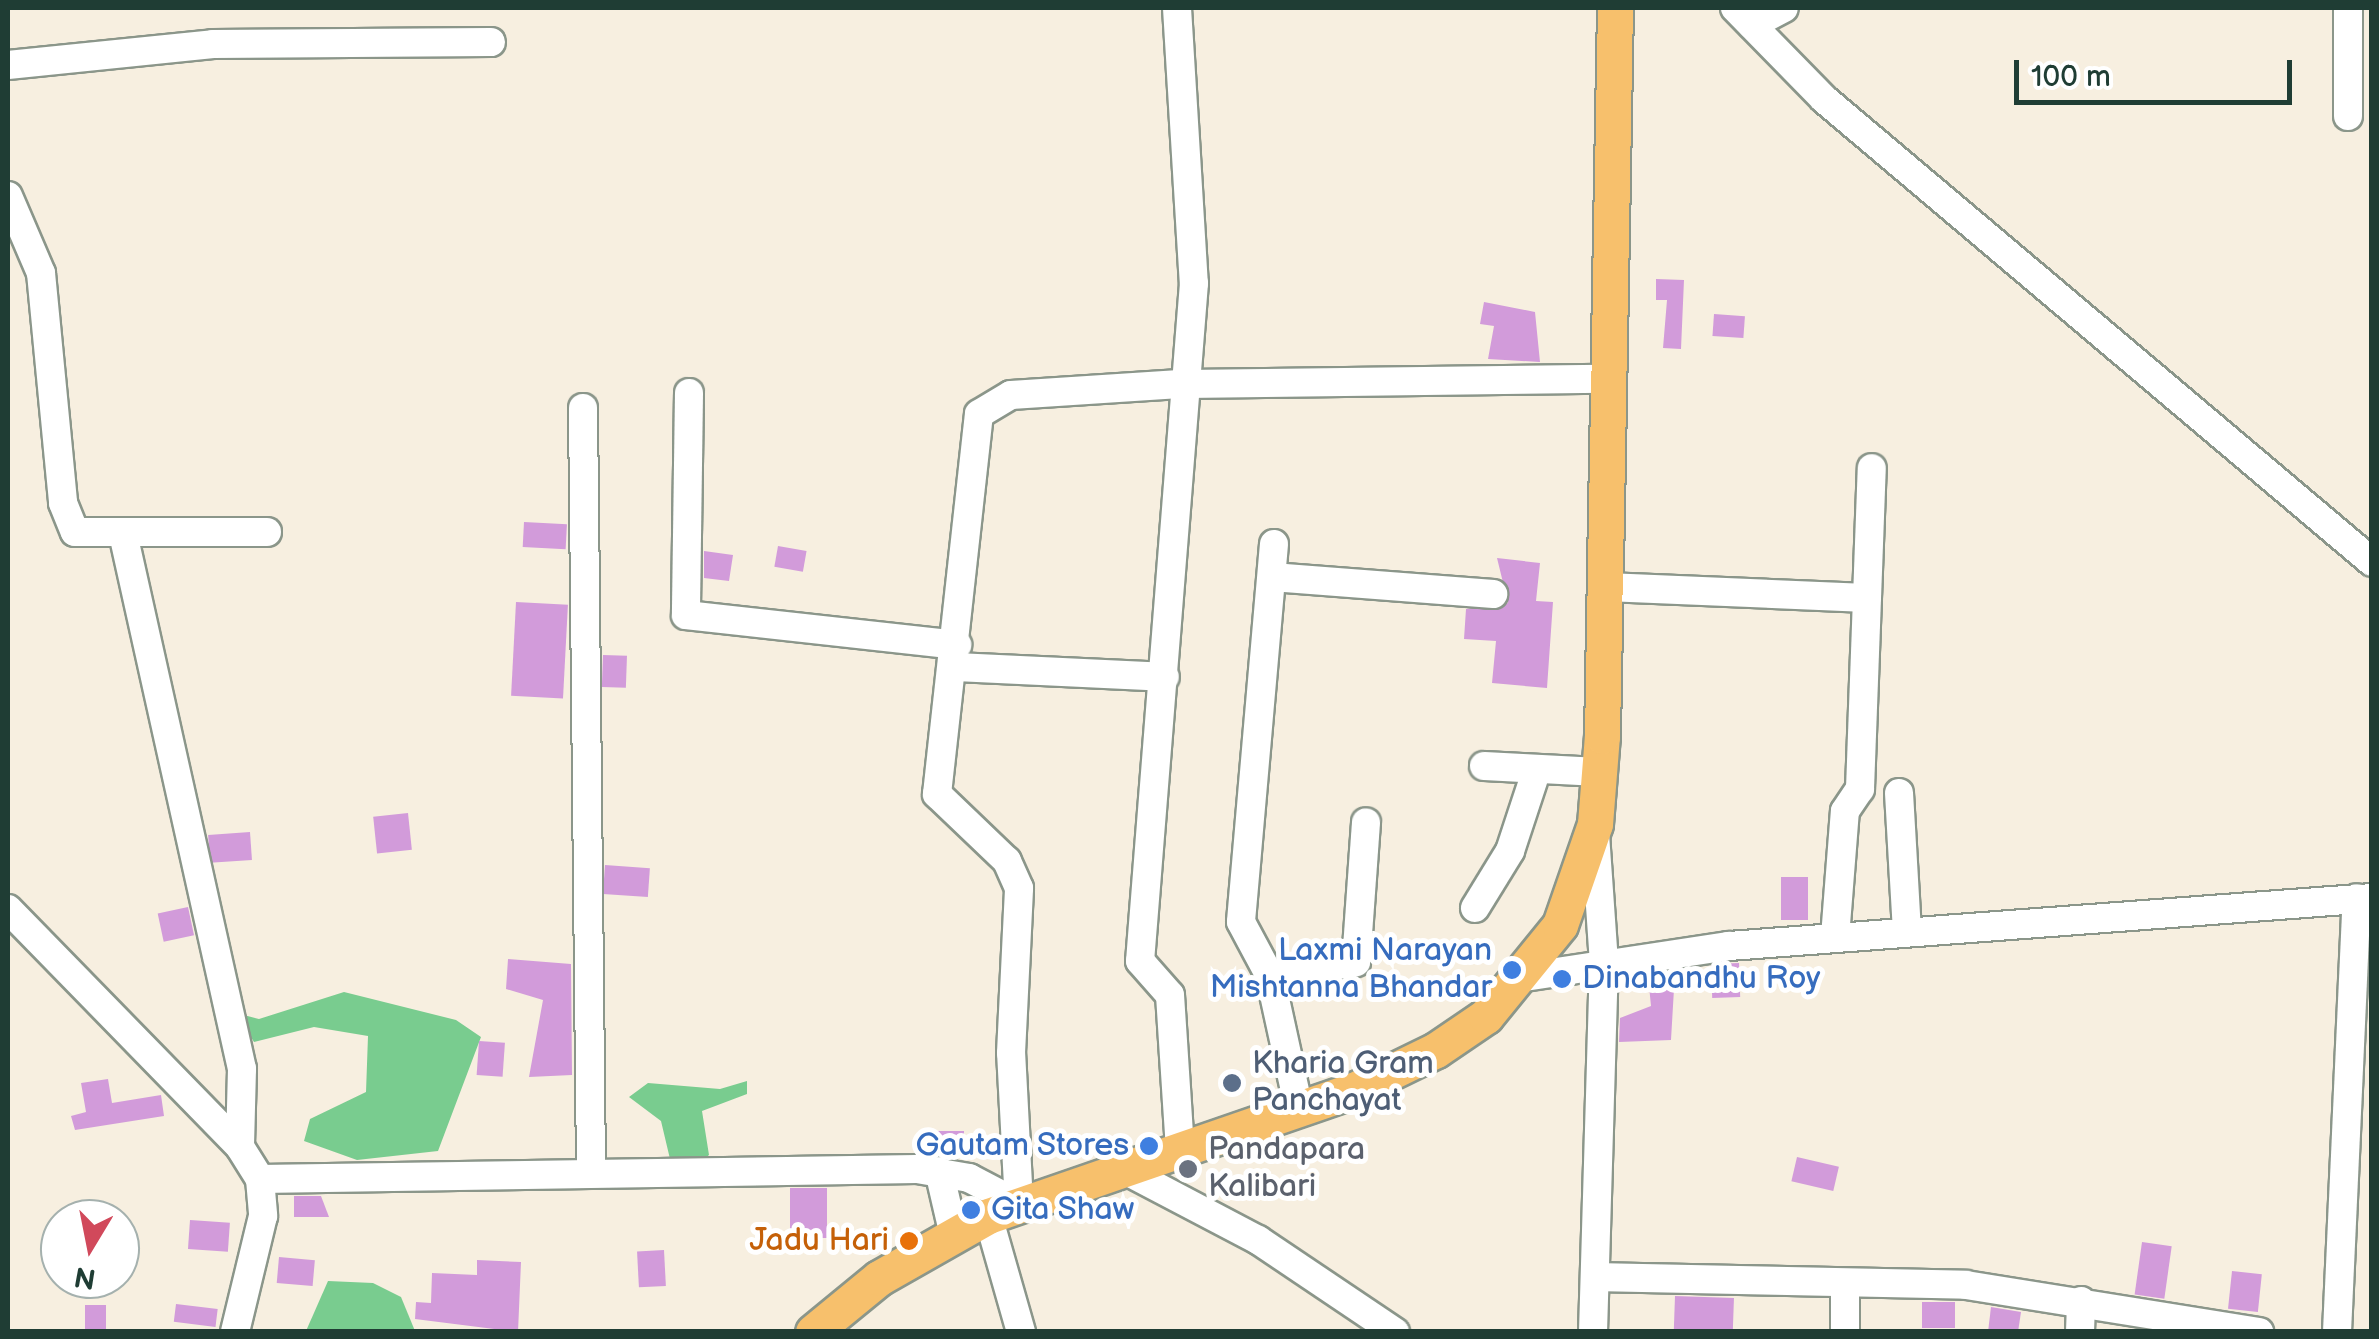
<!DOCTYPE html>
<style>
body{margin:0}
#map{position:relative;width:2379px;height:1339px;overflow:hidden;background:#f7efe0;font-family:"Balsamiq Sans",sans-serif}
div>[style]{position:absolute}
[style*='--x']{left:calc(var(--x)*1px);top:calc(var(--y)*1px);width:calc(var(--w)*1px);rotate:calc(var(--a)*1deg)}
.green>*{inset:0;background:#79cc8f}
.building>*{inset:0;background:#d29bda;transform-origin:0 0}
.roads{filter:drop-shadow(2px 0 #8b968a) drop-shadow(-2px 0 #8b968a) drop-shadow(0 2px #8b968a) drop-shadow(0 -2px #8b968a)}
.minor>*{height:28px;margin:-14px;padding:0 14px;transform-origin:14px;border-radius:14px;background:#fff}
.major>*{height:35px;margin:-17.5px;padding:0 17.5px;transform-origin:17.5px;border-radius:17.5px;background:#f7c06c}
.dots>*{width:28px;height:28px;translate:-50% -50%;box-sizing:border-box;border:5px solid #fff;border-radius:50%}
span{translate:-50% -50%;white-space:nowrap;text-align:center;line-height:1.15;-webkit-text-stroke:10px #fff;paint-order:stroke}
.shop-label{font-size:32px;color:#366cbe}
.right{translate:-100% -50%;text-align:right}
.left{translate:0 -50%;text-align:left}
.service-label{font-size:32px;color:#4e5e75}
.worship-label{font-size:32px;color:#5b616d}
.food-label{font-size:32px;color:#c56008}
.frame{position:absolute;inset:0;border:10px solid #1f3d34;pointer-events:none}
.north{position:absolute;left:40px;top:1199px;width:100px;height:100px;box-sizing:border-box;background:#fff;border:2px solid #a5b1ae;border-radius:50%;rotate:190deg;font-size:28px;font-weight:700;line-height:40px;text-align:center;color:#1f3d34}
.north::after{content:'';display:block;margin:auto;width:35px;height:45px;background:#d1495b;clip-path:polygon(50% 0,100% 100%,50% 72%,0 100%)}
.scale{position:absolute;left:2014px;top:60px;width:278px;height:45px;box-sizing:border-box;border:5px solid #1f3d34;border-top:0;padding-left:12px;font-size:30px;line-height:35px;white-space:nowrap;color:#1f3d34;-webkit-text-stroke:8px #fff;paint-order:stroke}
</style>
<div id="map">
<div class="green">
<div style="clip-path:polygon(344px 992px,456px 1020px,481px 1037px,438px 1151px,357px 1160px,304px 1141px,310px 1119px,366px 1092px,368px 1036px,314px 1027px,254px 1042px,236px 1013px,259px 1019px)"></div>
<div style="clip-path:polygon(747px 1081px,747px 1094px,702px 1111px,709px 1155px,699px 1163px,670px 1159px,661px 1121px,629px 1097px,648px 1083px,720px 1089px)"></div>
<div style="clip-path:polygon(328px 1281px,373px 1283px,401px 1297px,415px 1331px,306px 1331px)"></div>
</div>
<div class="building">
<div style="clip-path:polygon(1656px 279px,1684px 280px,1681px 349px,1663px 348px,1667px 300px,1656px 300px)"></div>
<div style="clip-path:polygon(1484px 302px,1535px 312px,1540px 362px,1488px 359px,1494px 326px,1480px 324px)"></div>
<div style="left:1714px;top:314px;width:31px;height:22px;rotate:4deg"></div>
<div style="left:524px;top:522px;width:43px;height:25px;rotate:3deg"></div>
<div style="left:778px;top:546px;width:29px;height:21px;rotate:10deg"></div>
<div style="clip-path:polygon(704px 551px,733px 555px,729px 581px,704px 578px)"></div>
<div style="clip-path:polygon(1497px 558px,1540px 563px,1536px 601px,1553px 602px,1547px 688px,1492px 683px,1496px 641px,1464px 639px,1466px 609px,1508px 603px)"></div>
<div style="left:516px;top:602px;width:52px;height:94px;rotate:3deg"></div>
<div style="left:603px;top:655px;width:24px;height:32px;rotate:2deg"></div>
<div style="left:408px;top:813px;width:37px;height:35px;rotate:84deg"></div>
<div style="left:250px;top:832px;width:28px;height:42px;rotate:86deg"></div>
<div style="left:605px;top:865px;width:45px;height:29px;rotate:4deg"></div>
<div style="left:1781px;top:877px;width:27px;height:43px"></div>
<div style="left:188px;top:907px;width:29px;height:31px;rotate:78deg"></div>
<div style="clip-path:polygon(508px 959px,571px 964px,572px 1075px,529px 1077px,543px 1000px,506px 989px)"></div>
<div style="left:1739px;top:963px;width:34px;height:28px;rotate:88deg"></div>
<div style="clip-path:polygon(1675px 972px,1671px 1040px,1619px 1042px,1620px 1018px,1651px 1006px,1648px 976px)"></div>
<div style="left:479px;top:1041px;width:26px;height:34px;rotate:4deg"></div>
<div style="clip-path:polygon(108px 1079px,112px 1103px,161px 1095px,164px 1116px,75px 1130px,71px 1116px,86px 1112px,81px 1083px)"></div>
<div style="left:919px;top:1131px;width:45px;height:21px"></div>
<div style="left:1797px;top:1157px;width:43px;height:25px;rotate:13deg"></div>
<div style="left:790px;top:1188px;width:37px;height:50px"></div>
<div style="clip-path:polygon(294px 1196px,321px 1196px,329px 1217px,294px 1217px)"></div>
<div style="left:190px;top:1220px;width:40px;height:29px;rotate:4deg"></div>
<div style="left:2142px;top:1242px;width:30px;height:53px;rotate:8deg"></div>
<div style="left:664px;top:1250px;width:36px;height:27px;rotate:87deg"></div>
<div style="left:279px;top:1257px;width:36px;height:26px;rotate:5deg"></div>
<div style="clip-path:polygon(477px 1260px,521px 1262px,518px 1332px,415px 1319px,416px 1302px,431px 1303px,432px 1273px,477px 1275px)"></div>
<div style="left:2232px;top:1271px;width:30px;height:38px;rotate:6deg"></div>
<div style="left:1675px;top:1296px;width:59px;height:33px;rotate:2deg"></div>
<div style="left:1922px;top:1302px;width:33px;height:26px"></div>
<div style="left:176px;top:1304px;width:42px;height:18px;rotate:7deg"></div>
<div style="left:85px;top:1305px;width:21px;height:27px"></div>
<div style="clip-path:polygon(1991px 1307px,2021px 1312px,2018px 1332px,1988px 1332px)"></div>
</div>
<div class="roads">
<div class="minor">
<div style="--x:1177;--y:8;--w:276;--a:86.5"></div>
<div style="--x:1194;--y:283;--w:680;--a:94.55"></div>
<div style="--x:1140;--y:961;--w:45;--a:48.6"></div>
<div style="--x:1170;--y:995;--w:155;--a:86.3"></div>
<div style="--x:1735;--y:8;--w:127;--a:45.6"></div>
<div style="--x:1824;--y:99;--w:717;--a:40.19"></div>
<div style="--x:1752;--y:25;--w:36;--a:-28"></div>
<div style="--x:8;--y:65;--w:206;--a:-5.8"></div>
<div style="--x:213;--y:44;--w:278;--a:-0.4"></div>
<div style="--x:2348;--y:116;--w:108;--a:-90"></div>
<div style="--x:8;--y:196;--w:84;--a:66.8"></div>
<div style="--x:41;--y:273;--w:231;--a:84.5"></div>
<div style="--x:63;--y:503;--w:31;--a:68"></div>
<div style="--x:75;--y:532;--w:192;--a:0"></div>
<div style="--x:689;--y:393;--w:222;--a:90.8"></div>
<div style="--x:686;--y:615;--w:273;--a:6.3"></div>
<div style="--x:583;--y:408;--w:764;--a:89.4"></div>
<div style="--x:124;--y:538;--w:544;--a:77.47"></div>
<div style="--x:242;--y:1069;--w:78;--a:91.5"></div>
<div style="--x:1274;--y:544;--w:379;--a:95"></div>
<div style="--x:1241;--y:922;--w:61;--a:61.8"></div>
<div style="--x:1270;--y:976;--w:136;--a:77.7"></div>
<div style="--x:1272;--y:577;--w:222;--a:4.4"></div>
<div style="--x:1606;--y:587;--w:261;--a:2.4"></div>
<div style="--x:954;--y:667;--w:211;--a:2.7"></div>
<div style="--x:1484;--y:766;--w:115;--a:3"></div>
<div style="--x:1899;--y:793;--w:138;--a:86.7"></div>
<div style="--x:1475;--y:908;--w:67;--a:-58.4"></div>
<div style="--x:1510;--y:851;--w:86;--a:-71.8"></div>
<div style="--x:8;--y:909;--w:332;--a:45.7"></div>
<div style="--x:240;--y:1147;--w:38;--a:58"></div>
<div style="--x:260;--y:1179;--w:37;--a:85"></div>
<div style="--x:263;--y:1216;--w:119;--a:103.6"></div>
<div style="--x:1835;--y:937;--w:126;--a:-85.5"></div>
<div style="--x:1845;--y:811;--w:27;--a:-56"></div>
<div style="--x:1860;--y:789;--w:321;--a:-87.9"></div>
<div style="--x:1270;--y:976;--w:87;--a:-9.2"></div>
<div style="--x:1356;--y:962;--w:140;--a:-85.9"></div>
<div style="--x:1524;--y:977;--w:207;--a:-8.6"></div>
<div style="--x:1729;--y:946;--w:645;--a:-4.27"></div>
<div style="--x:1121;--y:1168;--w:155;--a:27.7"></div>
<div style="--x:1258;--y:1240;--w:165;--a:33.9"></div>
<div style="--x:939;--y:1171;--w:62;--a:76.9"></div>
<div style="--x:260;--y:1179;--w:657;--a:-0.87"></div>
<div style="--x:917;--y:1169;--w:53;--a:9.8"></div>
<div style="--x:969;--y:1178;--w:56;--a:27.5"></div>
<div style="--x:1019;--y:1204;--w:151;--a:-93"></div>
<div style="--x:1011;--y:1053;--w:165;--a:-87.2"></div>
<div style="--x:1019;--y:888;--w:30;--a:-114"></div>
<div style="--x:1007;--y:861;--w:97;--a:-136.3"></div>
<div style="--x:937;--y:794;--w:382;--a:-83.7"></div>
<div style="--x:979;--y:414;--w:37;--a:-31"></div>
<div style="--x:1011;--y:395;--w:169;--a:-3.7"></div>
<div style="--x:1180;--y:384;--w:429;--a:-0.7"></div>
<div style="--x:988;--y:1216;--w:121;--a:74.1"></div>
<div style="--x:1596;--y:1277;--w:370;--a:1.2"></div>
<div style="--x:1966;--y:1285;--w:297;--a:9.1"></div>
<div style="--x:1593;--y:1332;--w:369;--a:-88.3"></div>
<div style="--x:1604;--y:963;--w:130;--a:-94"></div>
<div style="--x:1845;--y:1332;--w:44;--a:-90"></div>
<div style="--x:2080;--y:1332;--w:31;--a:-88"></div>
<div style="--x:2337;--y:1332;--w:434;--a:-87.4"></div>
</div>
<div class="major">
<div style="--x:813;--y:1332;--w:85;--a:-39.3"></div>
<div style="--x:879;--y:1278;--w:125;--a:-29.6"></div>
<div style="--x:988;--y:1216;--w:389;--a:-19"></div>
<div style="--x:1356;--y:1089;--w:89;--a:-26"></div>
<div style="--x:1436;--y:1050;--w:60;--a:-34.2"></div>
<div style="--x:1486;--y:1016;--w:117;--a:-50.9"></div>
<div style="--x:1560;--y:925;--w:107;--a:-70.9"></div>
<div style="--x:1595;--y:824;--w:88;--a:-85.5"></div>
<div style="--x:1602;--y:736;--w:728;--a:-88.98"></div>
</div>
</div>
<div class="dots">
<div style="left:1512px;top:970px;background:#3f7fe0"></div>
<div style="left:1562px;top:979px;background:#3f7fe0"></div>
<div style="left:1232px;top:1083px;background:#5c6f8a"></div>
<div style="left:1149px;top:1146px;background:#3f7fe0"></div>
<div style="left:1188px;top:1169px;background:#6b7280"></div>
<div style="left:971px;top:1210px;background:#3f7fe0"></div>
<div style="left:909px;top:1241px;background:#e8710a"></div>
</div>
<div class="shop-label">
<span class="right" style="left:1492px;top:970px">Laxmi Narayan<br>Mishtanna Bhandar</span>
<span class="left" style="left:1582px;top:979px">Dinabandhu Roy</span>
<span class="right" style="left:1129px;top:1146px">Gautam Stores</span>
<span class="left" style="left:991px;top:1210px">Gita Shaw</span>
</div>
<div class="service-label">
<span class="left" style="left:1252px;top:1083px">Kharia Gram<br>Panchayat</span>
</div>
<div class="worship-label">
<span class="left" style="left:1208px;top:1169px">Pandapara<br>Kalibari</span>
</div>
<div class="food-label">
<span class="right" style="left:889px;top:1241px">Jadu Hari</span>
</div>
<div class="frame"></div>
<div class="north">N</div>
<div class="scale">100 m</div>
</div>
